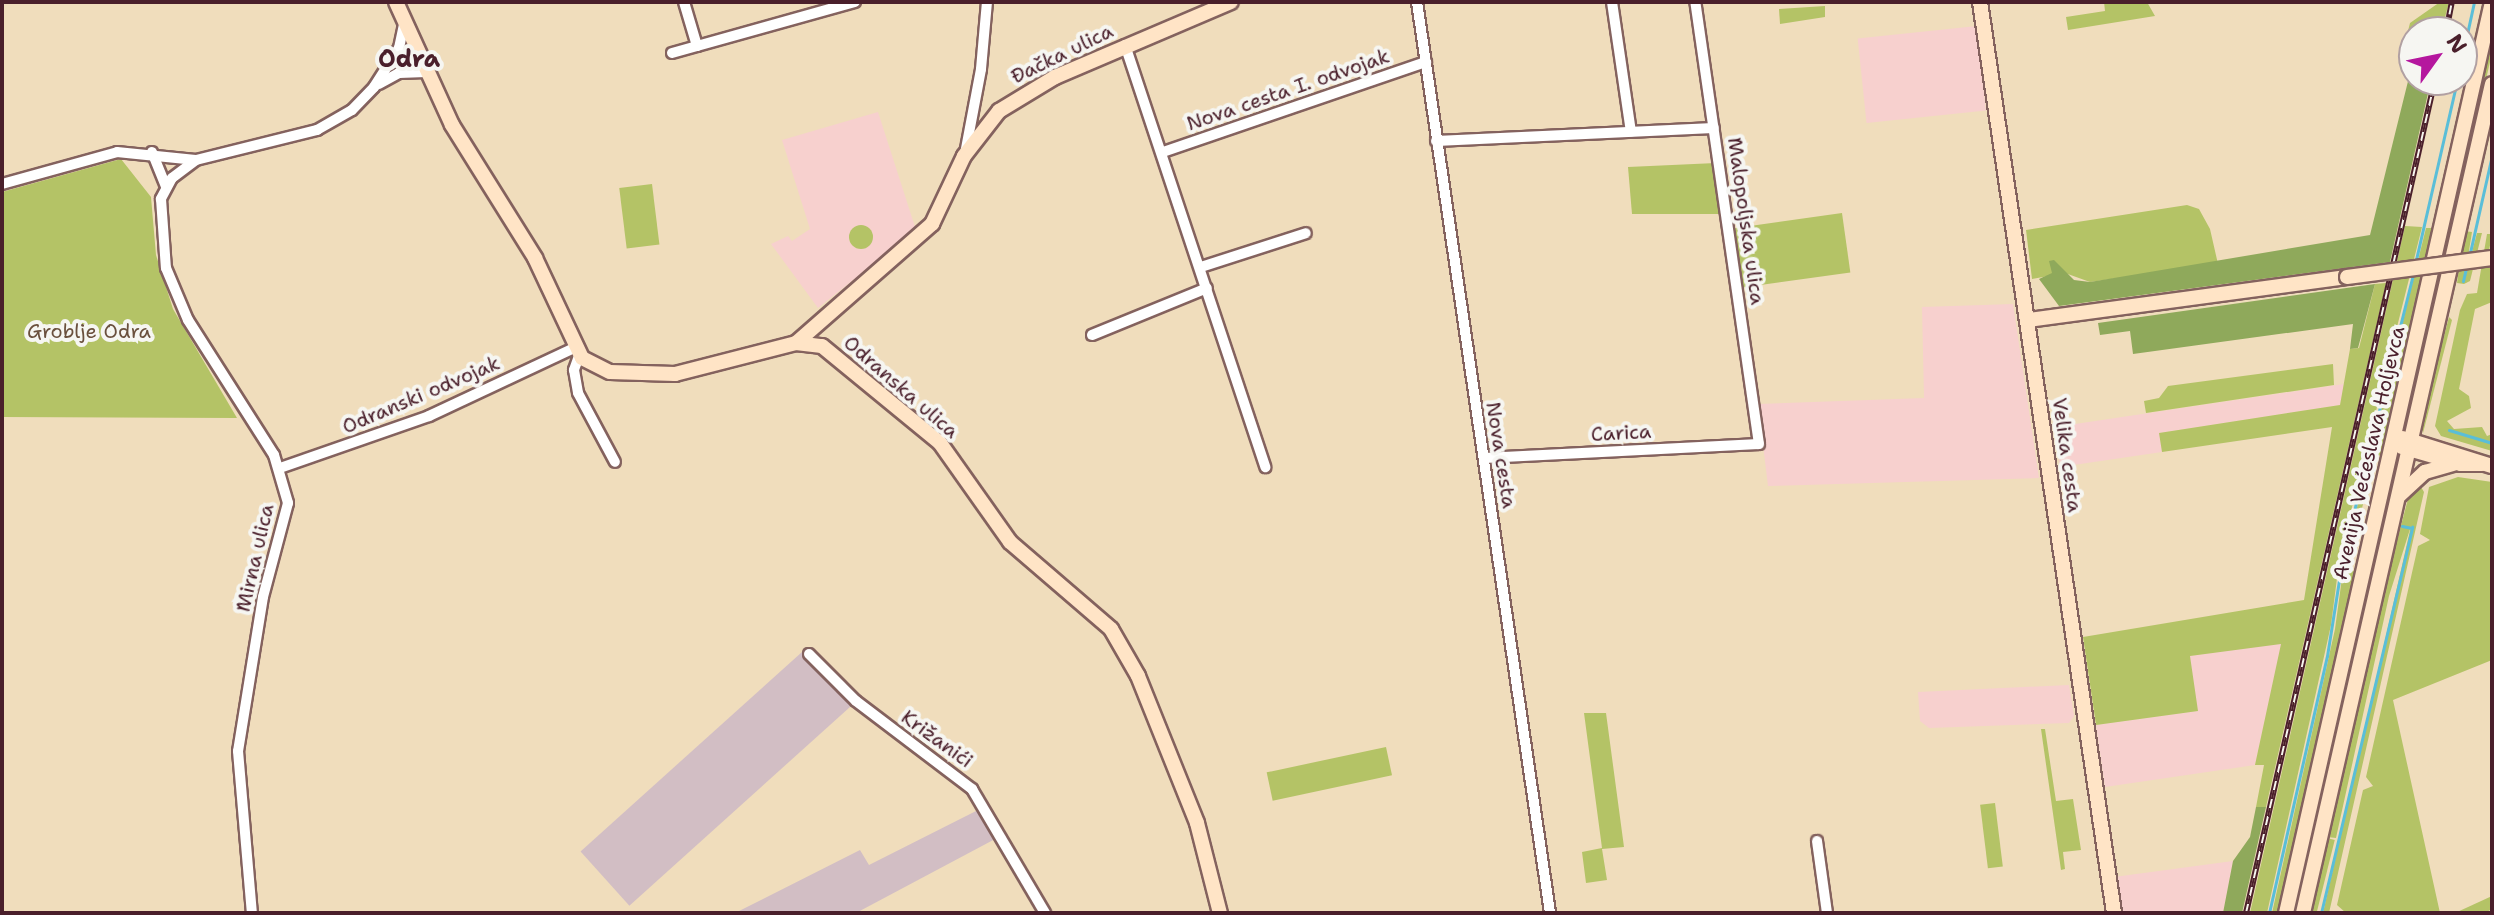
<!DOCTYPE html>
<meta charset="utf-8">
<style>
body{margin:0}
#map{position:relative;width:2494px;height:915px;overflow:hidden;background:#f0ddbc;font-family:"Shantell Sans",sans-serif}
div>[style]{position:absolute}
[style*='--x']{left:calc(var(--x)*1px);top:calc(var(--y)*1px);width:calc(var(--w)*1px);rotate:calc(var(--a)*1deg)}
.built>*{inset:0;background:#f7d0ce;transform-origin:0 0}
.industrial>*{inset:0;background:#d2bec4;transform-origin:0 0}
.green>*{inset:0;background:#b4c366;transform-origin:0 0}
.round{border-radius:50%}
.forest>*{inset:0;background:#8fa95b}
.stream>*{height:3px;margin:-1.5px;padding:0 1.5px;transform-origin:1.5px;border-radius:1.5px;background:#5abed8}
.roads{filter:drop-shadow(2px 0 #84625e) drop-shadow(-2px 0 #84625e) drop-shadow(0 2px #84625e) drop-shadow(0 -2px #84625e)}
.street>*{height:10px;margin:-5px;padding:0 5px;transform-origin:5px;border-radius:5px;background:#fff}
.secondary>*{height:14px;margin:-7px;padding:0 7px;transform-origin:7px;border-radius:7px;background:#ffe4c6}
.rail>*{height:6px;margin-top:-3px;transform-origin:0;background:repeating-linear-gradient(90deg,#f6f6f2 0 9px,#4a1f2b 0 18px);box-sizing:border-box;border-block:2px solid #4a1f2b}
.bridges{filter:drop-shadow(2px 0 #84625e) drop-shadow(-2px 0 #84625e) drop-shadow(0 2px #84625e) drop-shadow(0 -2px #84625e)}
.secondary-bridge>*{height:14px;margin:-7px;padding:0 7px;transform-origin:7px;border-radius:7px;background:#ffe4c6}
span{translate:-50% -50%;white-space:nowrap;text-align:center;line-height:1.15;-webkit-text-stroke:8px #f6f6f2;paint-order:stroke}
.street-label{font-size:20px;color:#4a1f2b}
.park-label{font-size:20px;color:#6a503d}
.quarter-label{font-size:24px;color:#4a1f2b;font-weight:700}
.frame{position:absolute;inset:0;border:4px solid #4a1f2b;pointer-events:none}
.north{position:absolute;left:2398px;top:16px;width:80px;height:80px;box-sizing:border-box;background:#f6f6f2;border:2px solid #b1a0a2;border-radius:50%;rotate:57deg;font-size:22px;font-weight:700;line-height:32px;text-align:center;color:#4a1f2b}
.north::after{content:'';display:block;margin:auto;width:28px;height:36px;background:#b5179e;clip-path:polygon(50% 0,100% 100%,50% 72%,0 100%)}
</style>
<div id="map">
<div class="built">
<div style="left:1977px;top:26px;width:85px;height:120px;rotate:84deg"></div>
<div style="clip-path:polygon(878px 112px,916px 230px,818px 308px,771px 244px,788px 236px,792px 241px,810px 229px,782px 140px)"></div>
<div style="clip-path:polygon(2013px 304px,2039px 478px,1768px 486px,1758px 404px,1924px 398px,1922px 307px)"></div>
<div style="clip-path:polygon(2344px 384px,2340px 405px,2160px 433px,2162px 452px,2060px 467px,2055px 427px)"></div>
<div style="clip-path:polygon(2282px 643px,2255px 765px,2105px 787px,2096px 725px,2197px 711px,2189px 656px)"></div>
<div style="clip-path:polygon(2069px 685px,2074px 716px,2069px 723px,1929px 728px,1920px 721px,1918px 692px)"></div>
<div style="clip-path:polygon(2233px 861px,2223px 913px,2119px 913px,2114px 877px)"></div>
</div>
<div class="industrial">
<div style="left:802px;top:652px;width:73px;height:298px;rotate:48deg"></div>
<div style="clip-path:polygon(980px 809px,997px 838px,856px 913px,735px 913px,860px 850px,869px 865px)"></div>
</div>
<div class="green">
<div style="clip-path:polygon(2104px 2px,2147px 2px,2155px 16px,2068px 30px,2066px 17px,2105px 11px)"></div>
<div style="clip-path:polygon(2440px 2px,2449px 2px,2442px 29px,2432px 22px,2408px 31px,2410px 23px)"></div>
<div style="clip-path:polygon(1825px 6px,1825px 17px,1780px 24px,1779px 9px)"></div>
<div style="clip-path:polygon(2492px 28px,2492px 53px,2408px 425px,2437px 275px)"></div>
<div style="clip-path:polygon(121px 159px,151px 197px,156px 255px,173px 309px,237px 418px,2px 417px,2px 192px)"></div>
<div style="clip-path:polygon(1716px 163px,1722px 214px,1632px 214px,1628px 167px)"></div>
<div style="left:652px;top:184px;width:61px;height:33px;rotate:83deg"></div>
<div style="clip-path:polygon(2187px 205px,2199px 209px,2210px 229px,2218px 264px,2090px 282px,2065px 273px,2032px 279px,2026px 230px)"></div>
<div style="left:1842px;top:213px;width:60px;height:109px;rotate:82deg"></div>
<div class="round" style="left:849px;top:225px;width:24px;height:24px"></div>
<div style="clip-path:polygon(2405px 226px,2422px 227px,2340px 555px,2331px 625px,2267px 913px,2250px 913px)"></div>
<div style="clip-path:polygon(2426px 228px,2435px 228px,2383px 456px,2376px 455px,2346px 569px,2354px 571px,2352px 594px,2280px 913px,2272px 913px,2335px 629px,2345px 556px)"></div>
<div style="clip-path:polygon(2464px 231px,2472px 232px,2464px 282px,2477px 233px,2482px 233px,2470px 281px,2464px 284px,2457px 283px)"></div>
<div style="clip-path:polygon(2487px 234px,2492px 234px,2486px 268px,2492px 268px,2492px 302px,2475px 309px,2459px 389px,2469px 396px,2471px 408px,2447px 421px,2454px 429px,2482px 427px,2487px 436px,2492px 434px,2492px 451px,2441px 436px,2435px 426px,2460px 310px,2467px 294px,2477px 293px)"></div>
<div style="clip-path:polygon(2386px 283px,2266px 807px,2256px 807px,2264px 765px,2255px 765px,2281px 644px,2190px 656px,2198px 711px,2096px 725px,2083px 637px,2304px 600px,2332px 427px,2162px 452px,2159px 433px,2340px 405px,2350px 349px,2359px 348px,2375px 284px)"></div>
<div style="clip-path:polygon(2449px 317px,2452px 320px,2423px 433px,2421px 423px)"></div>
<div style="clip-path:polygon(2333px 364px,2334px 385px,2146px 413px,2144px 401px,2159px 398px,2168px 386px)"></div>
<div style="left:2393px;top:468px;width:5px;height:456px;rotate:11deg"></div>
<div style="clip-path:polygon(2458px 477px,2492px 482px,2492px 660px,2393px 700px,2440px 913px,2346px 913px,2337px 905px,2363px 790px,2373px 786px,2366px 777px,2418px 546px,2430px 540px,2420px 534px,2429px 487px)"></div>
<div style="clip-path:polygon(2418px 482px,2424px 492px,2329px 913px,2323px 913px,2411px 526px,2389px 596px,2336px 838px,2327px 837px,2334px 804px,2382px 598px,2409px 495px)"></div>
<div style="clip-path:polygon(1584px 713px,1606px 713px,1624px 847px,1602px 849px,1607px 880px,1586px 883px,1582px 852px,1602px 848px)"></div>
<div style="clip-path:polygon(2041px 729px,2045px 729px,2056px 801px,2073px 799px,2081px 850px,2063px 852px,2065px 869px,2061px 870px)"></div>
<div style="left:1386px;top:747px;width:29px;height:122px;rotate:78deg"></div>
<div style="left:1995px;top:803px;width:64px;height:15px;rotate:83deg"></div>
<div style="left:2327px;top:838px;width:8px;height:77px;rotate:14deg"></div>
<div style="clip-path:polygon(2492px 896px,2492px 909px,2485px 913px,2455px 913px)"></div>
</div>
<div class="forest">
<div style="clip-path:polygon(2414px 57px,2414px 80px,2431px 80px,2390px 262px,2059px 306px,2039px 279px,2052px 273px,2049px 261px,2054px 260px,2074px 280px,2090px 282px,2370px 235px)"></div>
<div style="clip-path:polygon(2375px 284px,2358px 348px,2350px 349px,2353px 324px,2133px 354px,2130px 331px,2100px 335px,2098px 323px)"></div>
<div style="clip-path:polygon(2256px 807px,2266px 807px,2242px 913px,2223px 913px,2233px 861px,2250px 837px)"></div>
</div>
<div class="stream">
<div style="--x:2462;--y:57;--w:56;--a:-77.7"></div>
<div style="--x:2469;--y:257;--w:105;--a:-77.3"></div>
<div style="--x:2415;--y:264;--w:189;--a:-77.1"></div>
<div style="--x:2463;--y:281;--w:13;--a:-77"></div>
<div style="--x:2449;--y:430;--w:45;--a:16.8"></div>
<div style="--x:2402;--y:526;--w:10;--a:11"></div>
<div style="--x:2269;--y:913;--w:263;--a:-77.3"></div>
<div style="--x:2327;--y:656;--w:102;--a:-81"></div>
<div style="--x:2343;--y:555;--w:289;--a:-76"></div>
<div style="--x:2321;--y:913;--w:397;--a:-76.7"></div>
</div>
<div class="roads">
<div class="street">
<div style="--x:684;--y:2;--w:46;--a:73.5"></div>
<div style="--x:1417;--y:2;--w:921;--a:81.69"></div>
<div style="--x:1612;--y:2;--w:131;--a:81.7"></div>
<div style="--x:1125;--y:45;--w:445;--a:71.6"></div>
<div style="--x:672;--y:53;--w:190;--a:-15.6"></div>
<div style="--x:379;--y:84;--w:23;--a:-29"></div>
<div style="--x:399;--y:73;--w:27;--a:-2"></div>
<div style="--x:1436;--y:141;--w:278;--a:-2.7"></div>
<div style="--x:152;--y:152;--w:38;--a:68"></div>
<div style="--x:1163;--y:152;--w:278;--a:-18.9"></div>
<div style="--x:965;--y:154;--w:86;--a:-79.3"></div>
<div style="--x:981;--y:69;--w:67;--a:-84.9"></div>
<div style="--x:196;--y:160;--w:30;--a:143"></div>
<div style="--x:172;--y:178;--w:24;--a:118"></div>
<div style="--x:161;--y:199;--w:69;--a:85.9"></div>
<div style="--x:166;--y:268;--w:56;--a:67.1"></div>
<div style="--x:188;--y:320;--w:160;--a:57.5"></div>
<div style="--x:274;--y:455;--w:50;--a:73.7"></div>
<div style="--x:288;--y:503;--w:97;--a:104.9"></div>
<div style="--x:263;--y:597;--w:156;--a:99.2"></div>
<div style="--x:238;--y:751;--w:163;--a:85.1"></div>
<div style="--x:2;--y:184;--w:119;--a:-15.5"></div>
<div style="--x:117;--y:152;--w:79;--a:5.8"></div>
<div style="--x:196;--y:160;--w:125;--a:-13.9"></div>
<div style="--x:317;--y:130;--w:40;--a:-29.7"></div>
<div style="--x:352;--y:110;--w:32;--a:-46"></div>
<div style="--x:374;--y:87;--w:46;--a:-57.3"></div>
<div style="--x:399;--y:48;--w:24;--a:-78"></div>
<div style="--x:1201;--y:267;--w:110;--a:-17.9"></div>
<div style="--x:1092;--y:335;--w:124;--a:-22.2"></div>
<div style="--x:579;--y:356;--w:15;--a:110"></div>
<div style="--x:574;--y:370;--w:23;--a:80"></div>
<div style="--x:578;--y:393;--w:78;--a:61.8"></div>
<div style="--x:1484;--y:458;--w:275;--a:-2.9"></div>
<div style="--x:1759;--y:444;--w:447;--a:-98.2"></div>
<div style="--x:280;--y:468;--w:158;--a:-19.2"></div>
<div style="--x:429;--y:416;--w:160;--a:-25.1"></div>
<div style="--x:809;--y:654;--w:66;--a:45"></div>
<div style="--x:856;--y:701;--w:146;--a:37.2"></div>
<div style="--x:972;--y:789;--w:144;--a:59.5"></div>
<div style="--x:1817;--y:841;--w:73;--a:82.1"></div>
</div>
<div class="secondary">
<div style="--x:396;--y:2;--w:135;--a:65.5"></div>
<div style="--x:452;--y:125;--w:157;--a:58"></div>
<div style="--x:535;--y:258;--w:110;--a:64.8"></div>
<div style="--x:582;--y:358;--w:31;--a:27"></div>
<div style="--x:610;--y:372;--w:65;--a:1.8"></div>
<div style="--x:675;--y:374;--w:125;--a:-14.4"></div>
<div style="--x:796;--y:343;--w:26;--a:7"></div>
<div style="--x:822;--y:346;--w:153;--a:39.4"></div>
<div style="--x:940;--y:443;--w:121;--a:54.7"></div>
<div style="--x:1010;--y:542;--w:133;--a:40.7"></div>
<div style="--x:1111;--y:629;--w:54;--a:60.1"></div>
<div style="--x:1138;--y:676;--w:158;--a:68.1"></div>
<div style="--x:1197;--y:823;--w:93;--a:75.7"></div>
<div style="--x:1980;--y:2;--w:921;--a:81.63"></div>
<div style="--x:2029;--y:320;--w:321;--a:-7.7"></div>
<div style="--x:796;--y:343;--w:181;--a:-41.2"></div>
<div style="--x:932;--y:224;--w:75;--a:-64.8"></div>
<div style="--x:964;--y:156;--w:57;--a:-52.1"></div>
<div style="--x:999;--y:111;--w:66;--a:-31.3"></div>
<div style="--x:1055;--y:77;--w:191;--a:-23.1"></div>
<div style="--x:2402;--y:438;--w:94;--a:17.3"></div>
<div style="--x:2402;--y:447;--w:61;--a:16.1"></div>
<div style="--x:2461;--y:464;--w:21;--a:0"></div>
<div style="--x:2400;--y:495;--w:34;--a:-43"></div>
<div style="--x:2425;--y:472;--w:29;--a:-16"></div>
<div style="--x:2286;--y:913;--w:934;--a:-77.26"></div>
<div style="--x:2303;--y:913;--w:850;--a:-77.16"></div>
</div>
</div>
<div class="rail">
<div style="--x:2446;--y:32;--w:31;--a:-79"></div>
<div style="--x:2246;--y:913;--w:854;--a:-77.22"></div>
</div>
<div class="bridges">
<div class="secondary-bridge">
<div style="--x:2347;--y:277;--w:146;--a:-7.5"></div>
</div>
</div>
<div class="street-label">
<span style="left:1062px;top:54px;rotate:-26deg">Đačka ulica</span>
<span style="left:1288px;top:90px;rotate:-19deg">Nova cesta I. odvojak</span>
<span style="left:1746px;top:221px;rotate:82deg">Malopoljska ulica</span>
<span style="left:901px;top:387px;rotate:41deg">Odranska ulica</span>
<span style="left:421px;top:395px;rotate:-23deg">Odranski odvojak</span>
<span style="left:1621px;top:433px;rotate:-3deg">Carica</span>
<span style="left:2369px;top:453px;rotate:-77deg">Avenija Većeslava Holjevca</span>
<span style="left:1501px;top:455px;rotate:81deg">Nova cesta</span>
<span style="left:2067px;top:455px;rotate:82deg">Velika cesta</span>
<span style="left:255px;top:558px;rotate:-77deg">Mirna ulica</span>
<span style="left:937px;top:739px;rotate:36deg">Križanići</span>
</div>
<div class="park-label">
<span style="left:89px;top:331px">Groblje Odra</span>
</div>
<div class="quarter-label">
<span style="left:409px;top:60px">Odra</span>
</div>
<div class="frame"></div>
<div class="north">N</div>
</div>
